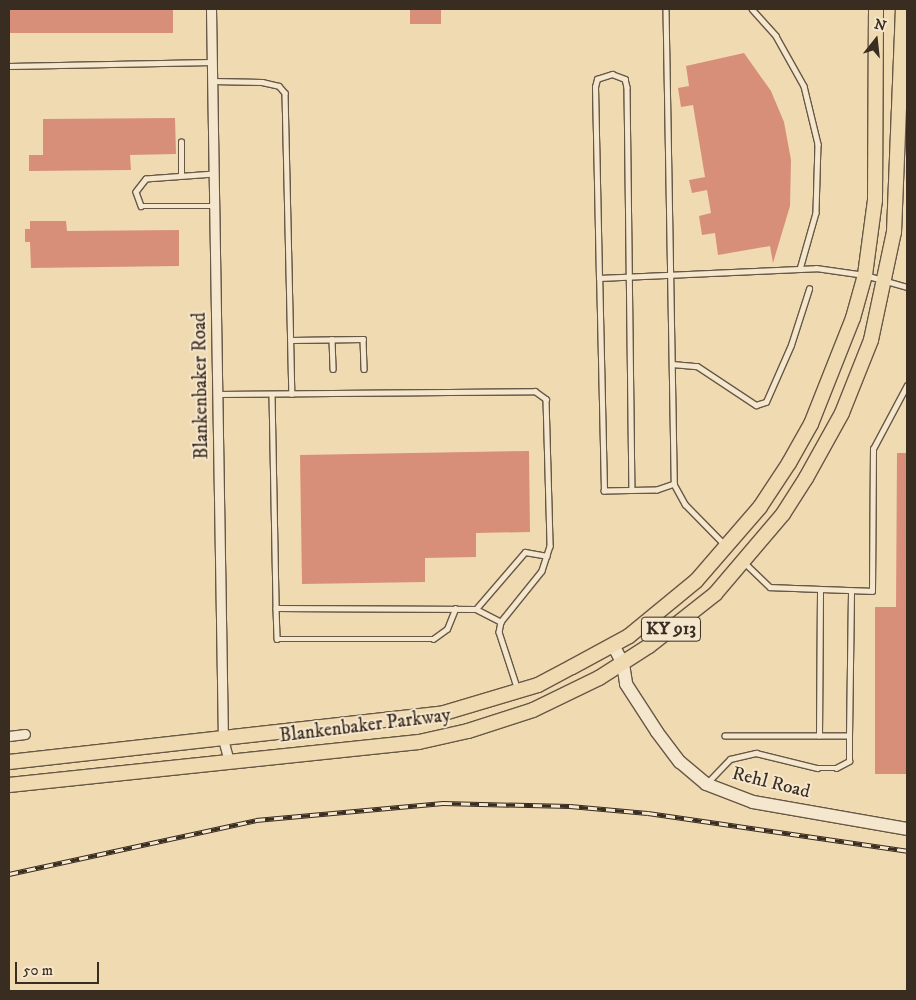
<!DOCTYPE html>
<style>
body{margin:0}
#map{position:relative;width:916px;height:1000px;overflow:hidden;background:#f0dab2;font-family:"IM FELL DW Pica",serif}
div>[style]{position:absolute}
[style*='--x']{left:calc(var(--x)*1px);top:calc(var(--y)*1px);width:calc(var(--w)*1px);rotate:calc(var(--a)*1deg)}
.building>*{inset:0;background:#d88f7a;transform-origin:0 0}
.roads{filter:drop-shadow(1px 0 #675845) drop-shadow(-1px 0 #675845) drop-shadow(0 1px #675845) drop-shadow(0 -1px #675845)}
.lane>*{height:4.5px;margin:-2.25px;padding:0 2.25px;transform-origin:2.25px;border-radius:2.25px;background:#f5e7cd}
.street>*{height:9px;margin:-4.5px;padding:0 4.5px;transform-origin:4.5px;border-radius:4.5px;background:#f5e7cd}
.secondary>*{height:12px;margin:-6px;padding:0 6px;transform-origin:6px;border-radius:6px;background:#f5e7cd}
.primary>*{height:14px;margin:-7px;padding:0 7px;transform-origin:7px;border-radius:7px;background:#f0dab2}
.rail>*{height:5px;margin-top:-2.5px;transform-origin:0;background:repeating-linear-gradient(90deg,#f5e7cd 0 9px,#392c21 0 18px);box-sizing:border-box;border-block:1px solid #392c21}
span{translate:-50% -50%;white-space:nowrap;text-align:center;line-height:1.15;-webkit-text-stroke:4px #f5e7cd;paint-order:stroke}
.shield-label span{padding:1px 4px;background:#f5e7cd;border:1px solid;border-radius:4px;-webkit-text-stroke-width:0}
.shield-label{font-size:18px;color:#392c21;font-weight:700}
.street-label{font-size:19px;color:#392c21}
.frame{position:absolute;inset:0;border:10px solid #392c21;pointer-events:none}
.north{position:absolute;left:851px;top:15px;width:50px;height:50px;-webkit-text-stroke:4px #f5e7cd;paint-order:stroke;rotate:16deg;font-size:14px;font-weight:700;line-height:20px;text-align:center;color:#392c21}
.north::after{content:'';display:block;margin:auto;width:18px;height:22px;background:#392c21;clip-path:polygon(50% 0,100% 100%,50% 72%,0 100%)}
.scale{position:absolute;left:15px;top:962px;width:84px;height:22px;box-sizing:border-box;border:2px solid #392c21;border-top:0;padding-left:6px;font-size:15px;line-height:18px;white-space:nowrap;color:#392c21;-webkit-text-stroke:4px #f5e7cd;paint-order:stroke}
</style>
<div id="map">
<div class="building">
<div style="left:9px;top:9px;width:164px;height:24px"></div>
<div style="left:410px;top:9px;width:31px;height:15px"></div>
<div style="clip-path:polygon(744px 53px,771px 91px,784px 122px,791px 160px,790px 206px,773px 263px,770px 246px,718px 255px,715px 233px,702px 235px,699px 216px,711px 213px,707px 190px,692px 193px,689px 180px,705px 177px,693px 105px,681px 107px,678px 88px,689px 86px,686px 66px)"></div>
<div style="clip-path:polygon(175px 118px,176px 154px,130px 155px,131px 170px,29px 171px,29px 155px,43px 155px,43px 119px)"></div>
<div style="clip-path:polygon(30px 221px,66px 221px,67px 231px,179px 230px,179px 266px,31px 268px,30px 242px,25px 242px,25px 229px,30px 229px)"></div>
<div style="clip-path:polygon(529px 451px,530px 532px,476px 533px,476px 557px,425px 558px,425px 582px,302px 584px,300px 455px)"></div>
<div style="clip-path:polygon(897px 453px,907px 453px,907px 774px,875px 774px,875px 607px,896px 607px)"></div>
</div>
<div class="roads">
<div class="lane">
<div style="--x:666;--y:9;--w:475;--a:89"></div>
<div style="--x:674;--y:484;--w:23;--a:61"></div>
<div style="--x:685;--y:504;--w:57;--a:45.7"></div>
<div style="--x:752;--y:9;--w:36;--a:48"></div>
<div style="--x:776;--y:36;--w:57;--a:60.8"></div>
<div style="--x:804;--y:86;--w:60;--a:76.4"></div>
<div style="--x:818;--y:144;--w:69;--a:91.7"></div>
<div style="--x:816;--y:213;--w:58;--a:105.9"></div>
<div style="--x:9;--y:66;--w:203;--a:-1.1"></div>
<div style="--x:212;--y:81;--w:50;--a:1.1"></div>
<div style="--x:262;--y:82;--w:17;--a:13"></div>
<div style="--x:279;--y:86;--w:9;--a:49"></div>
<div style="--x:285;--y:93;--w:301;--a:88.7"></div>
<div style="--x:181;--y:174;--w:32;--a:-90"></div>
<div style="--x:214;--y:174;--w:68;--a:175.8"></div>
<div style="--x:146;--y:179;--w:16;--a:128"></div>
<div style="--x:136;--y:192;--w:15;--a:70"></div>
<div style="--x:141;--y:206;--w:73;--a:0"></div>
<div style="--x:599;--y:278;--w:191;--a:-91.2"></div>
<div style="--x:595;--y:87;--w:8;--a:-76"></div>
<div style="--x:597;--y:79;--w:16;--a:-18"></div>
<div style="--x:612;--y:74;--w:14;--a:21"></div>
<div style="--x:625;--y:79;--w:8;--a:76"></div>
<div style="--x:627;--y:87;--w:403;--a:89.3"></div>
<div style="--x:332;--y:339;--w:30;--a:88"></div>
<div style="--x:291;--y:340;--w:72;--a:-0.8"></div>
<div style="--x:363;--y:339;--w:30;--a:88"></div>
<div style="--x:672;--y:364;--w:25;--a:5"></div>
<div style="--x:697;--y:366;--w:71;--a:33.5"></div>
<div style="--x:756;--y:405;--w:10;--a:-17"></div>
<div style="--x:766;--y:402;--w:62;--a:-66.3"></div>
<div style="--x:791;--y:345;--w:59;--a:-72.2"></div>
<div style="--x:218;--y:394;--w:317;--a:-0.5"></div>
<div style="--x:535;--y:391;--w:14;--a:36"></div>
<div style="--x:546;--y:399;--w:147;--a:88.4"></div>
<div style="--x:550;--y:546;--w:26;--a:108"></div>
<div style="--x:542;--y:571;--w:65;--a:128.8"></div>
<div style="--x:501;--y:622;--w:10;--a:101"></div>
<div style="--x:499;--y:632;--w:61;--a:71.9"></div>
<div style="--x:272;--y:394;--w:214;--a:88.9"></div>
<div style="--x:276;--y:608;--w:200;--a:0.3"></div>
<div style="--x:476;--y:609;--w:75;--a:-49.3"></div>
<div style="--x:525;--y:552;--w:22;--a:10"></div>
<div style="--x:674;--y:484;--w:18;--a:161"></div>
<div style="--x:657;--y:490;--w:53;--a:178.9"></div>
<div style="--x:604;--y:491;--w:213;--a:-91.3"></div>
<div style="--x:599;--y:278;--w:217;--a:-2.6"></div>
<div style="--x:816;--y:268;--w:49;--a:8.1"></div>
<div style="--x:865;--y:275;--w:44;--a:15.9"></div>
<div style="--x:744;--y:562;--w:36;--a:44"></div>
<div style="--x:770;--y:587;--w:102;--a:2.2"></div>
<div style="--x:872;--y:591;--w:142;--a:-89.6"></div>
<div style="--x:873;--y:449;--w:72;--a:-62"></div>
<div style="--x:276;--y:608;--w:31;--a:88"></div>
<div style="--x:277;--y:639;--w:156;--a:0"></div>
<div style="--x:433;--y:639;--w:17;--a:-36"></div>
<div style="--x:447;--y:629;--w:22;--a:-68"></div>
<div style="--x:476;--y:609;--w:28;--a:27"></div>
<div style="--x:819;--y:736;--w:146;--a:-89.6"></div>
<div style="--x:849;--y:736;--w:145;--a:-89.2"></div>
<div style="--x:707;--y:783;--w:33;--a:-46"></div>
<div style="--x:730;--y:759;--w:27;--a:-13"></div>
<div style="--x:756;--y:753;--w:63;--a:13.8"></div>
<div style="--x:817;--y:768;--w:19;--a:0"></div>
<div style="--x:836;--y:768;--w:15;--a:-28"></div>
<div style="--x:849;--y:761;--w:25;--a:-90"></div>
<div style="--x:849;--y:736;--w:124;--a:180"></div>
</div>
<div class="street">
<div style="--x:211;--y:9;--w:730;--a:89.06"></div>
<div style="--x:223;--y:739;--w:24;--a:75"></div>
<div style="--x:9;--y:736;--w:16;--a:-7"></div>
</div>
<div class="secondary">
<div style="--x:613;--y:645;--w:21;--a:62"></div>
<div style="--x:623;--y:664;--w:20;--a:81"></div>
<div style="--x:626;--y:684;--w:57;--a:57.1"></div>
<div style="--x:657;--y:732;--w:38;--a:53"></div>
<div style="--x:680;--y:762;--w:34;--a:40"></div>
<div style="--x:706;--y:784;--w:50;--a:21"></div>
<div style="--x:753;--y:802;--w:156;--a:9.9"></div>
</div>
<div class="primary">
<div style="--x:9;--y:762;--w:438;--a:-6.4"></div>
<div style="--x:444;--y:713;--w:98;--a:-16.6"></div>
<div style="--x:538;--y:685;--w:38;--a:-28"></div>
<div style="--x:572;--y:667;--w:65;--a:-28.5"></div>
<div style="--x:629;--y:636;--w:87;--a:-39.4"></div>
<div style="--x:696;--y:581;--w:98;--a:-49.1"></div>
<div style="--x:760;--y:507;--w:53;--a:-56.6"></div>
<div style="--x:789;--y:463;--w:45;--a:-60.6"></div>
<div style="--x:811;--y:424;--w:114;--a:-68.4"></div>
<div style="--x:853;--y:318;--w:45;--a:-74.4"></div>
<div style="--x:865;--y:275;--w:76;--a:-82.4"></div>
<div style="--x:875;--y:200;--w:191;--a:-89.7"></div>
<div style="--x:9;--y:785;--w:412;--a:-6"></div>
<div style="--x:419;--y:742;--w:50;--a:-12.7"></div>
<div style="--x:468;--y:731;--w:68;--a:-17.9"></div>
<div style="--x:533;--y:710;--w:73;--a:-25.9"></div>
<div style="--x:599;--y:678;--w:59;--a:-32.6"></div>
<div style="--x:649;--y:646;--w:84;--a:-38.2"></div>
<div style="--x:715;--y:594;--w:105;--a:-49.6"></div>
<div style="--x:783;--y:514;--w:43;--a:-57.4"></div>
<div style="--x:806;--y:478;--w:74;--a:-61"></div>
<div style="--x:842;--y:413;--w:79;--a:-68.3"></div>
<div style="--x:871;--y:340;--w:110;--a:-78"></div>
<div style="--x:894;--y:232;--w:223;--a:-87.7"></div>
</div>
</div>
<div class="rail">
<div style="--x:9;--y:874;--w:253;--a:-12.3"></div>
<div style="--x:256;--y:820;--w:188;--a:-5.2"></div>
<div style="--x:443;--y:803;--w:127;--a:1.4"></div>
<div style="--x:570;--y:806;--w:78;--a:5.1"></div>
<div style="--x:648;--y:813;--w:262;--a:8.3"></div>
</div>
<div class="shield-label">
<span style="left:671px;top:629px">KY 913</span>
</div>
<div class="street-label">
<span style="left:201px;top:386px;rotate:-91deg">Blankenbaker Road</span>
<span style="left:365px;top:726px;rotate:-7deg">Blankenbaker Parkway</span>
<span style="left:771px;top:783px;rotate:14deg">Rehl Road</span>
</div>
<div class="frame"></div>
<div class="north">N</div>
<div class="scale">50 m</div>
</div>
